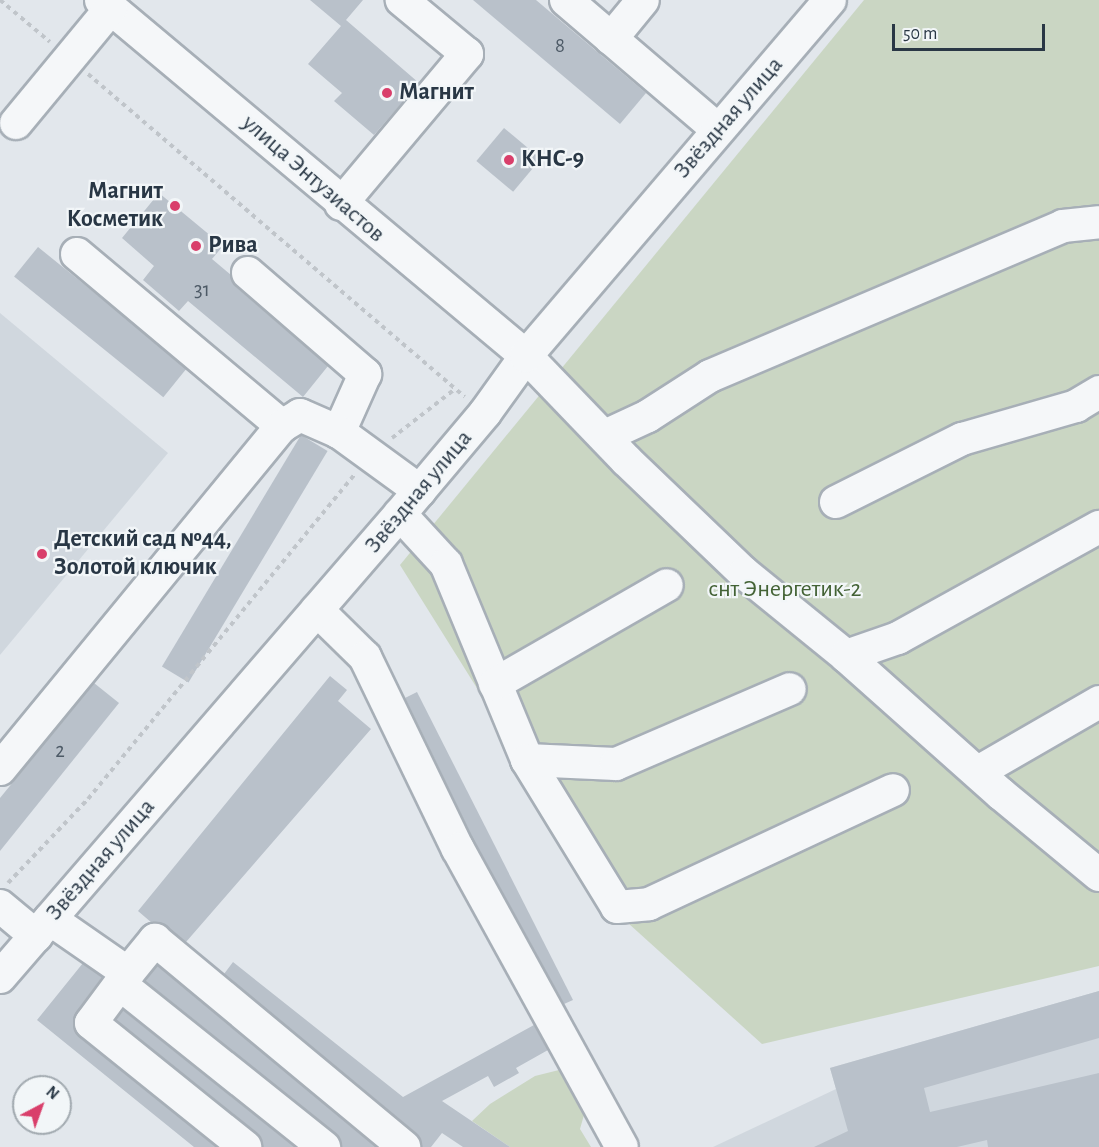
<!DOCTYPE html>
<meta charset="utf-8">
<style>
body{margin:0}
#map{position:relative;width:1099px;height:1147px;overflow:hidden;background:#e2e7ec;font-family:"Alegreya Sans",sans-serif}
div>[style]{position:absolute}
[style*='--x']{left:calc(var(--x)*1px);top:calc(var(--y)*1px);width:calc(var(--w)*1px);rotate:calc(var(--a)*1deg)}
.built>*{inset:0;background:#d0d7de}
.green>*{inset:0;background:#cad6c3}
.building>*{inset:0;background:#b9c1ca;transform-origin:0 0}
.path>*{height:4px;margin-top:-2px;transform-origin:0;background:repeating-linear-gradient(90deg,#c0c5ca 0 4.5px,transparent 0 9px)}
.roads{filter:drop-shadow(2px 0 #a7afb7) drop-shadow(-2px 0 #a7afb7) drop-shadow(0 2px #a7afb7) drop-shadow(0 -2px #a7afb7)}
.minor>*{height:32px;margin:-16px;padding:0 16px;transform-origin:16px;border-radius:16px;background:#f5f7f9}
.dots>*{width:16px;height:16px;translate:-50% -50%;box-sizing:border-box;border:3px solid #f2f6f8;border-radius:50%}
span{translate:-50% -50%;white-space:nowrap;text-align:center;line-height:1.15;-webkit-text-stroke:4.5px #f2f6f8;paint-order:stroke}
.number-label{font-size:21px;color:#4d5a66}
.number-label span{-webkit-text-stroke-width:0}
.poi-label{font-size:24px;color:#293745;font-weight:700}
.left{translate:0 -50%;text-align:left}
.right{translate:-100% -50%;text-align:right}
.street-label{font-size:24px;color:#293745}
.park-label{font-size:24px;color:#436235}
.north{position:absolute;left:12px;top:1075px;width:60px;height:60px;box-sizing:border-box;background:#f2f6f8;border:2px solid #a2aab0;border-radius:50%;rotate:41deg;font-size:16px;font-weight:700;line-height:24px;text-align:center;color:#293745}
.north::after{content:'';display:block;margin:auto;width:21px;height:27px;background:#d93f6b;clip-path:polygon(50% 0,100% 100%,50% 72%,0 100%)}
.scale{position:absolute;left:892px;top:24px;width:153px;height:27px;box-sizing:border-box;border:3px solid #293745;border-top:0;padding-left:8px;font-size:18px;line-height:21px;white-space:nowrap;color:#293745;-webkit-text-stroke:4px #f2f6f8;paint-order:stroke}
</style>
<div id="map">
<div class="built">
<div style="clip-path:polygon(0 313px,168px 453px,0 655px)"></div>
<div style="clip-path:polygon(1099px 991px,1099px 1147px,713px 1147px,836px 1089px,830px 1068px)"></div>
</div>
<div class="green">
<div style="clip-path:polygon(864px 0,1099px 0,1099px 966px,762px 1044px,618px 914px,400px 565px)"></div>
<div style="clip-path:polygon(563px 1069px,586px 1108px,580px 1129px,591px 1147px,510px 1147px,472px 1121px,490px 1104px,535px 1076px)"></div>
</div>
<div class="building">
<div style="clip-path:polygon(310px 0,363px 0,346px 20px,419px 83px,374px 135px,334px 101px,342px 93px,308px 64px,341px 26px)"></div>
<div style="clip-path:polygon(473px 0,536px 0,646px 93px,620px 124px)"></div>
<div style="left:504px;top:128px;width:48px;height:43px;rotate:40deg"></div>
<div style="clip-path:polygon(159px 193px,223px 246px,212px 259px,231px 275px,236px 287px,328px 366px,303px 397px,188px 301px,179px 311px,143px 280px,154px 266px,122px 238px)"></div>
<div style="left:38px;top:247px;width:192px;height:38px;rotate:39deg"></div>
<div style="left:301px;top:435px;width:31px;height:270px;rotate:31deg"></div>
<div style="clip-path:polygon(330px 676px,347px 690px,338px 701px,371px 729px,186px 942px,166px 926px,152px 923px,138px 911px)"></div>
<div style="clip-path:polygon(94px 683px,119px 703px,0 851px,0 798px)"></div>
<div style="clip-path:polygon(417px 692px,573px 1000px,564px 1004px,474px 841px,405px 698px)"></div>
<div style="clip-path:polygon(233px 962px,403px 1097px,534px 1025px,548px 1050px,516px 1068px,519px 1073px,494px 1087px,488px 1076px,442px 1101px,510px 1147px,463px 1147px,442px 1133px,431px 1147px,422px 1147px,416px 1133px,224px 974px)"></div>
<div style="clip-path:polygon(83px 963px,102px 977px,76px 1013px,75px 1030px,216px 1147px,194px 1147px,37px 1020px)"></div>
<div style="clip-path:polygon(157px 965px,376px 1147px,342px 1147px,335px 1133px,145px 981px)"></div>
<div style="clip-path:polygon(1099px 991px,1099px 1038px,924px 1088px,930px 1112px,1099px 1073px,1099px 1147px,988px 1147px,987px 1140px,957px 1147px,814px 1147px,848px 1131px,830px 1068px)"></div>
<div style="clip-path:polygon(123px 1010px,295px 1147px,263px 1147px,256px 1133px,116px 1020px)"></div>
</div>
<div class="path">
<div style="--x:0;--y:0;--w:65;--a:40"></div>
<div style="--x:88;--y:74;--w:496;--a:40.6"></div>
<div style="--x:392;--y:438;--w:80;--a:-37.9"></div>
<div style="--x:8;--y:883;--w:116;--a:-46.4"></div>
<div style="--x:88;--y:799;--w:419;--a:-50.6"></div>
</div>
<div class="roads">
<div class="minor">
<div style="--x:101;--y:0;--w:554;--a:39.95"></div>
<div style="--x:526;--y:356;--w:144;--a:46.1"></div>
<div style="--x:626;--y:460;--w:163;--a:43.8"></div>
<div style="--x:744;--y:573;--w:132;--a:39.1"></div>
<div style="--x:846;--y:656;--w:208;--a:41.7"></div>
<div style="--x:1001;--y:794;--w:127;--a:39.6"></div>
<div style="--x:566;--y:0;--w:200;--a:40.5"></div>
<div style="--x:611;--y:39;--w:50;--a:-50.6"></div>
<div style="--x:16;--y:123;--w:149;--a:-50.4"></div>
<div style="--x:341;--y:204;--w:196;--a:-50"></div>
<div style="--x:467;--y:54;--w:85;--a:-140.3"></div>
<div style="--x:77;--y:254;--w:268;--a:40"></div>
<div style="--x:248;--y:273;--w:155;--a:40.8"></div>
<div style="--x:365;--y:374;--w:64;--a:114.1"></div>
<div style="--x:605;--y:436;--w:47;--a:-24.9"></div>
<div style="--x:648;--y:416;--w:74;--a:-32.8"></div>
<div style="--x:710;--y:376;--w:384;--a:-23"></div>
<div style="--x:1063;--y:226;--w:36;--a:-6"></div>
<div style="--x:836;--y:502;--w:141;--a:-26.6"></div>
<div style="--x:962;--y:439;--w:119;--a:-16.1"></div>
<div style="--x:1076;--y:406;--w:27;--a:-31"></div>
<div style="--x:400;--y:514;--w:68;--a:47.4"></div>
<div style="--x:446;--y:564;--w:212;--a:67.5"></div>
<div style="--x:527;--y:760;--w:172;--a:58.5"></div>
<div style="--x:617;--y:907;--w:32;--a:-5"></div>
<div style="--x:649;--y:904;--w:269;--a:-25"></div>
<div style="--x:317;--y:610;--w:67;--a:44.4"></div>
<div style="--x:365;--y:657;--w:213;--a:64.2"></div>
<div style="--x:458;--y:849;--w:340;--a:61.2"></div>
<div style="--x:846;--y:656;--w:55;--a:-19.1"></div>
<div style="--x:898;--y:638;--w:230;--a:-28.9"></div>
<div style="--x:495;--y:684;--w:198;--a:-29.9"></div>
<div style="--x:527;--y:760;--w:89;--a:2.6"></div>
<div style="--x:616;--y:764;--w:189;--a:-23.3"></div>
<div style="--x:0;--y:769;--w:444;--a:-50.6"></div>
<div style="--x:282;--y:426;--w:21;--a:-31"></div>
<div style="--x:300;--y:415;--w:43;--a:23.6"></div>
<div style="--x:339;--y:432;--w:100;--a:36.1"></div>
<div style="--x:978;--y:772;--w:140;--a:-30"></div>
<div style="--x:0;--y:906;--w:47;--a:39.8"></div>
<div style="--x:50;--y:919;--w:95;--a:34.7"></div>
<div style="--x:128;--y:973;--w:62;--a:126.5"></div>
<div style="--x:91;--y:1023;--w:198;--a:38.8"></div>
<div style="--x:128;--y:973;--w:43;--a:-50.7"></div>
<div style="--x:155;--y:940;--w:324;--a:39.7"></div>
<div style="--x:0;--y:977;--w:612;--a:-49.18"></div>
<div style="--x:400;--y:514;--w:132;--a:-49.9"></div>
<div style="--x:485;--y:413;--w:70;--a:-54.3"></div>
<div style="--x:526;--y:356;--w:468;--a:-49.5"></div>
<div style="--x:121;--y:985;--w:260;--a:38.6"></div>
</div>
</div>
<div class="dots">
<div style="left:387px;top:93px;background:#d93f6b"></div>
<div style="left:509px;top:160px;background:#d93f6b"></div>
<div style="left:175px;top:206px;background:#d93f6b"></div>
<div style="left:196px;top:246px;background:#d93f6b"></div>
<div style="left:42px;top:554px;background:#d93f6b"></div>
</div>
<div class="number-label">
<span style="left:560px;top:46px">8</span>
<span style="left:202px;top:290px">31</span>
<span style="left:60px;top:751px">2</span>
</div>
<div class="poi-label">
<span class="left" style="left:399px;top:93px">Магнит</span>
<span class="left" style="left:521px;top:160px">КНС-9</span>
<span class="right" style="left:163px;top:206px">Магнит<br>Косметик</span>
<span class="left" style="left:208px;top:246px">Рива</span>
<span class="left" style="left:54px;top:554px">Детский сад №44,<br>Золотой ключик</span>
</div>
<div class="street-label">
<span style="left:729px;top:118px;rotate:-49deg">Звёздная улица</span>
<span style="left:313px;top:179px;rotate:41deg">улица Энтузиастов</span>
<span style="left:419px;top:492px;rotate:-50deg">Звёздная улица</span>
<span style="left:101px;top:860px;rotate:-49deg">Звёздная улица</span>
</div>
<div class="park-label">
<span style="left:785px;top:590px">снт Энергетик-2</span>
</div>
<div class="north">N</div>
<div class="scale">50 m</div>
</div>
